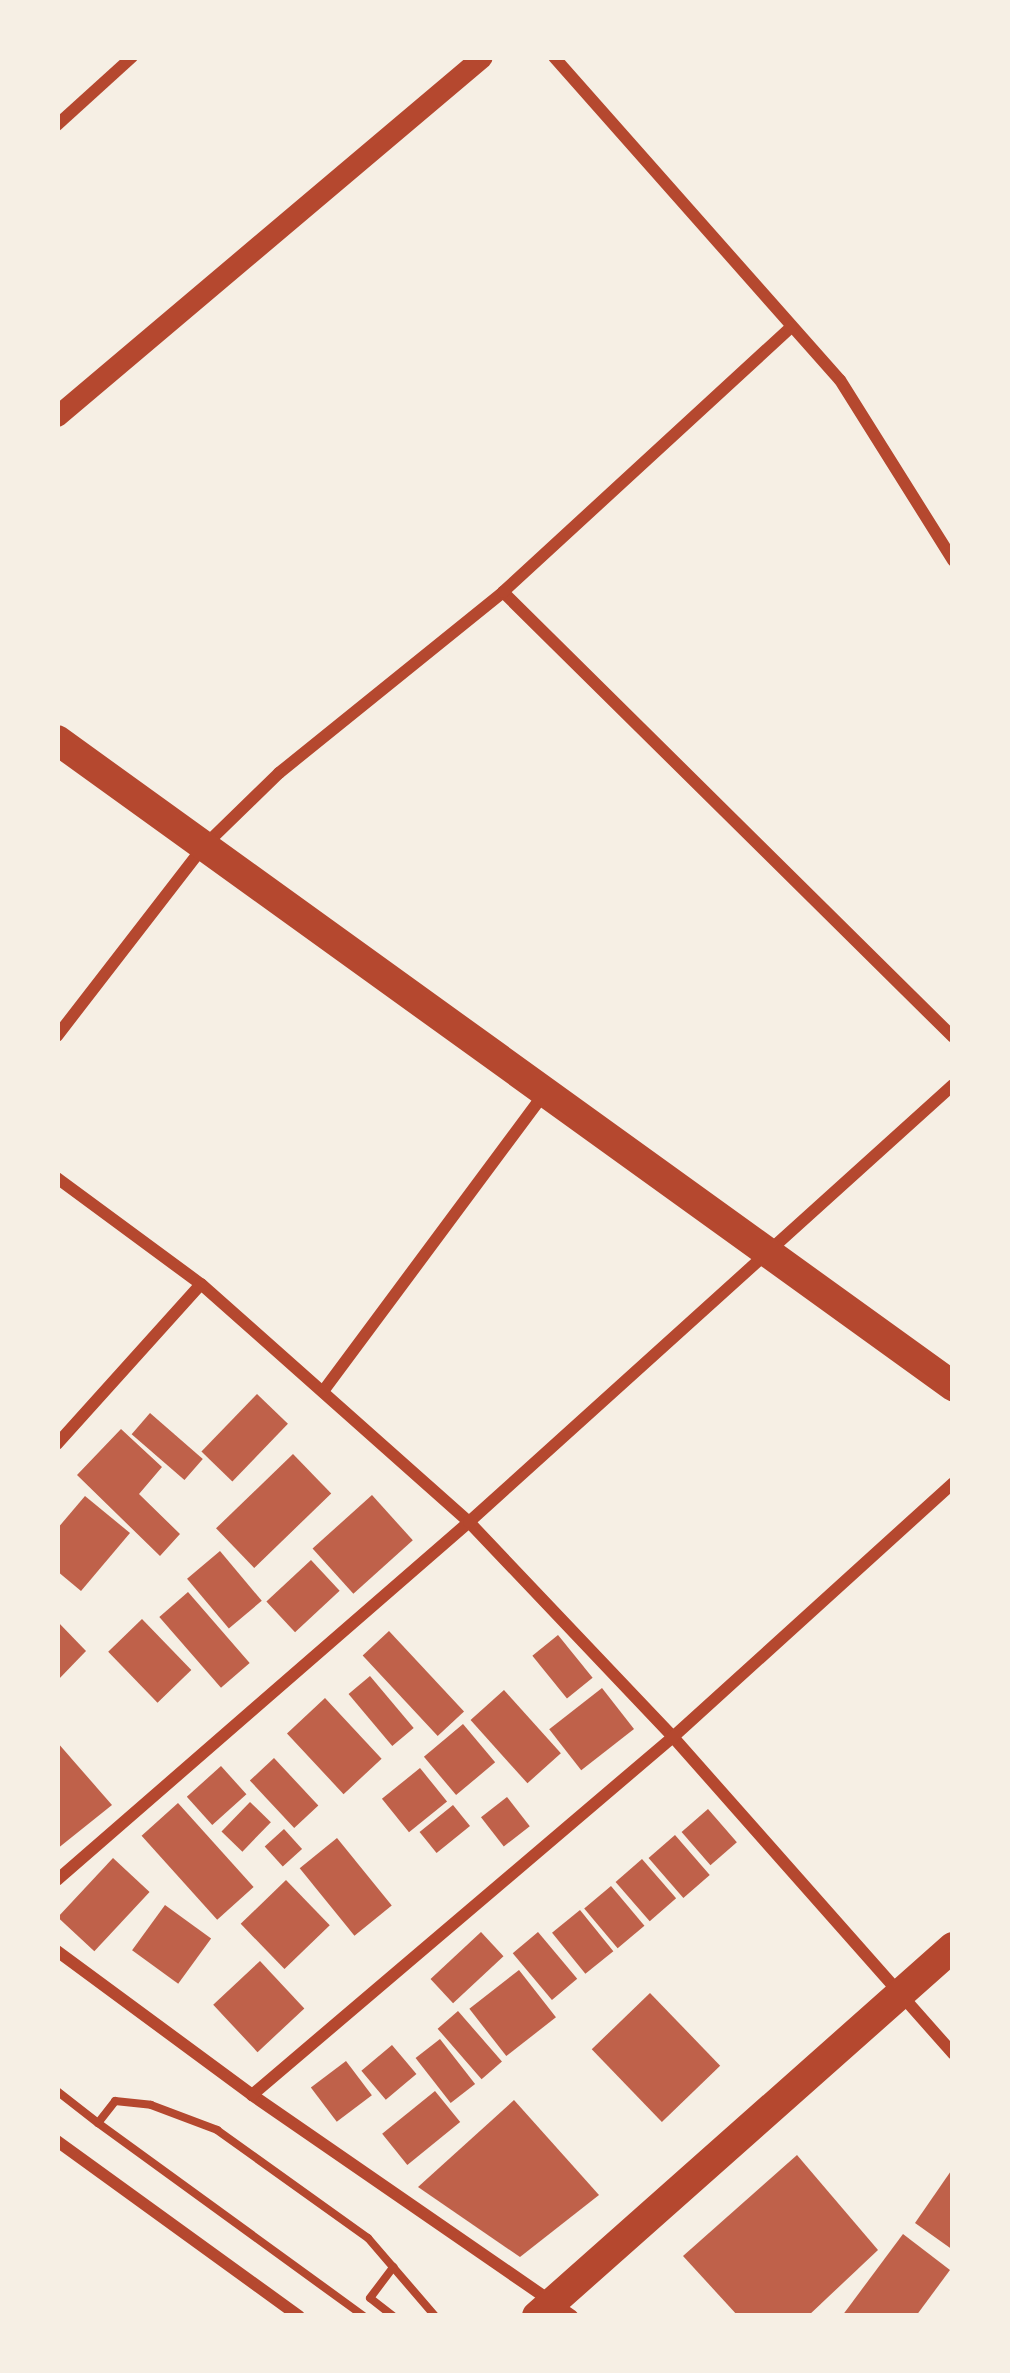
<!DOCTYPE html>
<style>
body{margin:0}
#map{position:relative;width:1010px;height:2373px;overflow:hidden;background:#f6efe4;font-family:"Libre Baskerville",serif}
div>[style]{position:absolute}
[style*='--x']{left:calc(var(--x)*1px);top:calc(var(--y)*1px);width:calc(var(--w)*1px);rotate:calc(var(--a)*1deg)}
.building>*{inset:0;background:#bf614a;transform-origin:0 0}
.path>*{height:8px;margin:-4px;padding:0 4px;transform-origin:4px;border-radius:4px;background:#b5482f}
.minor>*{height:12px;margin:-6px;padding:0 6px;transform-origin:6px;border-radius:6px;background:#b5482f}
.tertiary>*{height:21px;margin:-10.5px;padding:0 10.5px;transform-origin:10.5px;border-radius:10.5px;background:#b5482f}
.primary>*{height:30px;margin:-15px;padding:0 15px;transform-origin:15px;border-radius:15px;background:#b5482f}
span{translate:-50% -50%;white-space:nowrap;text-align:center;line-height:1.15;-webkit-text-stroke:9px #f6efe4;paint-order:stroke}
.frame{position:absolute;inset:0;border:60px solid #f6efe4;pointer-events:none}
</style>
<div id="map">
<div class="building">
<div style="left:257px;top:1394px;width:43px;height:80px;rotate:44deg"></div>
<div style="left:150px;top:1413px;width:70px;height:28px;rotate:41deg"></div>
<div style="clip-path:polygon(121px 1429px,162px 1467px,139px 1494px,180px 1534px,160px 1556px,77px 1475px)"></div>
<div style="left:293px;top:1454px;width:55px;height:107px;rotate:46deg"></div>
<div style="left:372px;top:1495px;width:61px;height:80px;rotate:48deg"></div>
<div style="clip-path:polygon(85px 1496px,130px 1533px,81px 1591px,57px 1571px,57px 1529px)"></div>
<div style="left:220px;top:1551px;width:65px;height:43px;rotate:50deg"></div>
<div style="left:311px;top:1560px;width:42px;height:61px;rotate:47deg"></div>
<div style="left:188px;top:1592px;width:94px;height:38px;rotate:49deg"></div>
<div style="left:142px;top:1619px;width:71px;height:47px;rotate:46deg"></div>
<div style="clip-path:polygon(57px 1621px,86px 1651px,57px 1681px)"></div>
<div style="left:389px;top:1631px;width:110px;height:36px;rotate:47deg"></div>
<div style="left:558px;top:1635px;width:55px;height:33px;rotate:51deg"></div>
<div style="left:370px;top:1676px;width:68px;height:28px;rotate:50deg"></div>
<div style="left:602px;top:1688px;width:52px;height:67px;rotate:52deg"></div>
<div style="left:504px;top:1690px;width:85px;height:45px;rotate:48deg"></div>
<div style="left:325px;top:1698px;width:83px;height:52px;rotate:47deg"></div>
<div style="left:463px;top:1724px;width:50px;height:51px;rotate:50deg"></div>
<div style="clip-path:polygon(57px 1742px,112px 1805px,57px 1849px)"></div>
<div style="left:274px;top:1758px;width:65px;height:33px;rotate:47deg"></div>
<div style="left:221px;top:1766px;width:38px;height:46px;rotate:48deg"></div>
<div style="left:420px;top:1768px;width:43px;height:49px;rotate:51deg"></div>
<div style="left:507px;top:1797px;width:37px;height:33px;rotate:52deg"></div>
<div style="left:250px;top:1802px;width:29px;height:41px;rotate:44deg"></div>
<div style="left:178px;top:1803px;width:113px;height:49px;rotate:48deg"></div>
<div style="left:453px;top:1805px;width:27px;height:43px;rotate:51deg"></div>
<div style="left:708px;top:1809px;width:44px;height:35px;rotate:49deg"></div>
<div style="left:284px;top:1829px;width:27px;height:26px;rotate:48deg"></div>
<div style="left:675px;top:1835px;width:53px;height:35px;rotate:49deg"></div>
<div style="left:337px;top:1838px;width:87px;height:48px;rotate:51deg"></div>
<div style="left:113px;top:1858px;width:50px;height:81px;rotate:43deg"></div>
<div style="left:642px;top:1859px;width:52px;height:35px;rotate:49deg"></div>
<div style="left:286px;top:1880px;width:63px;height:63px;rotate:46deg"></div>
<div style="left:611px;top:1886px;width:52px;height:35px;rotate:50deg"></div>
<div style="left:165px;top:1905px;width:57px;height:56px;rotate:36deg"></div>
<div style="left:580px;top:1910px;width:53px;height:36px;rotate:51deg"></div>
<div style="left:481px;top:1932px;width:33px;height:69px;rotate:47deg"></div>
<div style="left:538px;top:1932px;width:61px;height:33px;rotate:50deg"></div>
<div style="left:260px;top:1961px;width:65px;height:64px;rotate:47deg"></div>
<div style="left:519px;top:1970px;width:60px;height:63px;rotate:52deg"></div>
<div style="left:650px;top:1993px;width:101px;height:81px;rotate:46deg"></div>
<div style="left:458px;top:2011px;width:67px;height:27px;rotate:49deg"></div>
<div style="left:440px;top:2039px;width:57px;height:31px;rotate:52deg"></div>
<div style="left:392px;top:2045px;width:38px;height:40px;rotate:50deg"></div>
<div style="left:346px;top:2061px;width:43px;height:44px;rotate:53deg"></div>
<div style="left:435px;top:2091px;width:40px;height:68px;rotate:51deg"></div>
<div style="clip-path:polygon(514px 2100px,599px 2195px,520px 2257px,418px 2187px)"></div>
<div style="clip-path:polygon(797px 2155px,878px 2250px,808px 2316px,738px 2316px,683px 2256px)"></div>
<div style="clip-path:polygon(953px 2168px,953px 2250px,915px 2223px)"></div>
<div style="clip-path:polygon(903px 2234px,950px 2270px,916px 2316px,842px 2316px)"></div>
</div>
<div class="path">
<div style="--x:57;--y:2091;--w:52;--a:38"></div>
<div style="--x:98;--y:2123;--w:28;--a:-52"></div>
<div style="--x:115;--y:2101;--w:36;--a:6"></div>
<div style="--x:151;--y:2105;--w:71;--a:20.7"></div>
<div style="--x:217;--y:2130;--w:186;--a:35.6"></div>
<div style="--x:368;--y:2238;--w:103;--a:49.3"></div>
<div style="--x:98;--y:2123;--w:329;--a:36"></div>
<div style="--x:393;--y:2316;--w:29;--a:-142"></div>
<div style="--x:370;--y:2298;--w:39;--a:-53"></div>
</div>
<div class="minor">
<div style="--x:554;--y:57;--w:431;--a:48.5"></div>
<div style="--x:840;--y:380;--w:213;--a:57.9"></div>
<div style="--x:57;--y:125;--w:101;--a:-42.2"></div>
<div style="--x:503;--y:592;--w:633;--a:44.68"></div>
<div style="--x:57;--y:1036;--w:240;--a:-52.3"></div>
<div style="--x:204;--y:846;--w:105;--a:-44.2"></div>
<div style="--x:279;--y:773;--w:288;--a:-38.9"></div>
<div style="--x:503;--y:592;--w:391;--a:-42.6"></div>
<div style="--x:57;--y:1178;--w:179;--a:36.4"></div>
<div style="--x:201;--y:1284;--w:358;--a:41.6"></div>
<div style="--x:469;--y:1522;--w:296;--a:46.5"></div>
<div style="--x:673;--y:1737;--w:423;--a:48.5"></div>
<div style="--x:324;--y:1390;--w:367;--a:-53.4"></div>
<div style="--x:57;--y:1444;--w:215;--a:-48"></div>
<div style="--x:57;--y:1880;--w:546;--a:-40.99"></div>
<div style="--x:469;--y:1522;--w:652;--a:-42.08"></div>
<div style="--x:57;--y:1951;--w:242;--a:36.4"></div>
<div style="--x:252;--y:2095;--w:389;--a:34.6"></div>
<div style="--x:252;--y:2095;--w:553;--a:-40.38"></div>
<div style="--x:673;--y:1737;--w:378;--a:-42.2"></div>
<div style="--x:57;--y:2141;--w:299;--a:35.9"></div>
</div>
<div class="tertiary">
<div style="--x:57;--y:416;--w:556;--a:-40.19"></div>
</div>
<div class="primary">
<div style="--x:57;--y:740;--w:1105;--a:35.79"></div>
<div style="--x:537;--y:2316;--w:556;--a:-41.57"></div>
</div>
<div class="frame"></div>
</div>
